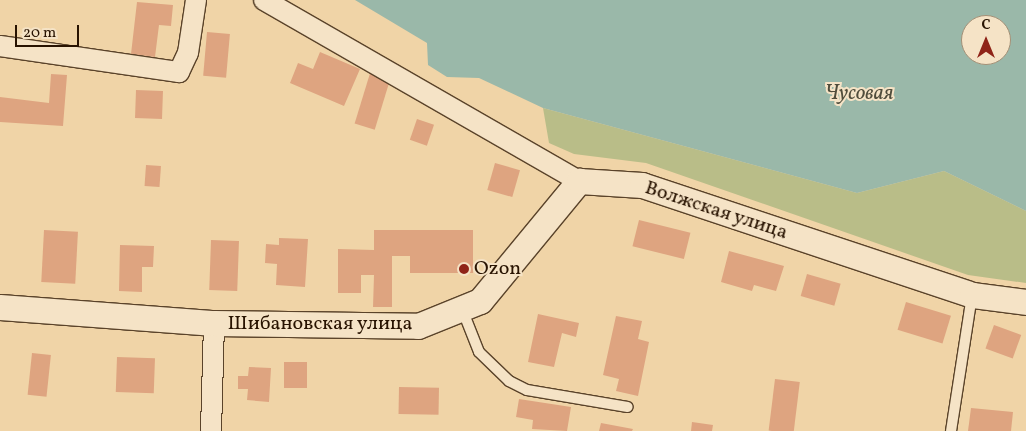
<!DOCTYPE html>
<meta charset="utf-8">
<style>
body{margin:0}
#map{position:relative;width:1026px;height:431px;overflow:hidden;background:#f0d4a7;font-family:Vollkorn,serif}
div>[style]{position:absolute}
[style*='--x']{left:calc(var(--x)*1px);top:calc(var(--y)*1px);width:calc(var(--w)*1px);rotate:calc(var(--a)*1deg)}
.green>*{inset:0;background:#b9bd88}
.water>*{inset:0;background:#9ab8a9}
.building>*{inset:0;background:#dea480;transform-origin:0 0}
.roads{filter:drop-shadow(1px 0 #5a432a) drop-shadow(-1px 0 #5a432a) drop-shadow(0 1px #5a432a) drop-shadow(0 -1px #5a432a)}
.service>*{height:10px;margin:-5px;padding:0 5px;transform-origin:5px;border-radius:5px;background:#f5e3c6}
.minor>*{height:20px;margin:-10px;padding:0 10px;transform-origin:10px;border-radius:10px;background:#f5e3c6}
.tertiary>*{height:25px;margin:-12.5px;padding:0 12.5px;transform-origin:12.5px;border-radius:12.5px;background:#f5e3c6}
.dots>*{width:14px;height:14px;translate:-50% -50%;box-sizing:border-box;border:2px solid #f5e3c6;border-radius:50%}
span{translate:-50% -50%;white-space:nowrap;text-align:center;line-height:1.15;-webkit-text-stroke:4px #f5e3c6;paint-order:stroke}
.street-label{font-size:20px;color:#281301}
.poi-label{font-size:20px;color:#281301}
.left{translate:0 -50%;text-align:left}
.water-label{font-size:21px;color:#504d3c;font-style:italic}
.north{position:absolute;left:961px;top:15px;width:50px;height:50px;box-sizing:border-box;background:#f5e3c6;border:1px solid #a39077;border-radius:50%;rotate:0deg;font-size:14px;font-weight:700;line-height:20px;text-align:center;color:#281301}
.north::after{content:'';display:block;margin:auto;width:18px;height:22px;background:#8f2418;clip-path:polygon(50% 0,100% 100%,50% 72%,0 100%)}
.scale{position:absolute;left:15px;top:25px;width:64px;height:22px;box-sizing:border-box;border:2px solid #281301;border-top:0;padding-left:6px;font-size:15px;line-height:18px;white-space:nowrap;color:#281301;-webkit-text-stroke:4px #f5e3c6;paint-order:stroke}
</style>
<div id="map">
<div class="green">
<div style="clip-path:polygon(543px 108px,857px 193px,944px 171px,1026px 211px,1026px 283px,968px 275px,646px 163px,574px 154px,549px 143px)"></div>
</div>
<div class="water">
<div style="clip-path:polygon(evenodd,355px 0,1026px 0,1026px 211px,944px 171px,857px 193px,543px 108px,479px 78px,447px 77px,428px 65px,427px 43px,355px 0,971px 25px,1001px 25px,1001px 55px,971px 55px,971px 25px)"></div>
</div>
<div class="building">
<div style="clip-path:polygon(137px 2px,173px 5px,171px 26px,159px 25px,155px 57px,131px 54px)"></div>
<div style="left:207px;top:32px;width:23px;height:44px;rotate:5deg"></div>
<div style="clip-path:polygon(320px 52px,360px 69px,344px 106px,290px 83px,298px 63px,313px 69px)"></div>
<div style="left:371px;top:70px;width:21px;height:56px;rotate:17deg"></div>
<div style="clip-path:polygon(51px 74px,67px 75px,63px 126px,0 122px,0 97px,49px 103px)"></div>
<div style="left:136px;top:90px;width:27px;height:28px;rotate:2deg"></div>
<div style="left:417px;top:119px;width:18px;height:22px;rotate:19deg"></div>
<div style="left:495px;top:163px;width:26px;height:28px;rotate:16deg"></div>
<div style="left:146px;top:165px;width:15px;height:21px;rotate:4deg"></div>
<div style="left:639px;top:220px;width:53px;height:27px;rotate:14deg"></div>
<div style="left:44px;top:230px;width:34px;height:52px;rotate:3deg"></div>
<div style="clip-path:polygon(374px 230px,473px 230px,473px 273px,410px 273px,410px 256px,392px 256px,392px 307px,373px 307px,374px 275px,361px 275px,361px 293px,338px 293px,338px 249px,374px 250px)"></div>
<div style="clip-path:polygon(279px 238px,308px 239px,305px 287px,276px 285px,277px 264px,265px 263px,266px 244px,279px 245px)"></div>
<div style="left:211px;top:240px;width:28px;height:50px;rotate:2deg"></div>
<div style="clip-path:polygon(120px 245px,154px 246px,153px 267px,142px 267px,142px 292px,119px 291px)"></div>
<div style="clip-path:polygon(729px 251px,784px 266px,776px 291px,754px 285px,752px 291px,721px 282px)"></div>
<div style="left:807px;top:274px;width:35px;height:23px;rotate:16deg"></div>
<div style="left:906px;top:302px;width:47px;height:29px;rotate:17deg"></div>
<div style="clip-path:polygon(538px 314px,579px 323px,576px 337px,562px 333px,554px 367px,528px 362px)"></div>
<div style="clip-path:polygon(616px 316px,642px 321px,638px 339px,649px 342px,638px 396px,616px 391px,619px 379px,603px 375px)"></div>
<div style="left:994px;top:325px;width:29px;height:25px;rotate:20deg"></div>
<div style="left:32px;top:353px;width:19px;height:42px;rotate:6deg"></div>
<div style="left:117px;top:357px;width:38px;height:35px;rotate:2deg"></div>
<div style="left:284px;top:362px;width:23px;height:26px"></div>
<div style="clip-path:polygon(249px 367px,271px 368px,269px 402px,247px 400px,248px 389px,238px 389px,238px 376px,248px 376px)"></div>
<div style="left:775px;top:379px;width:25px;height:52px;rotate:7deg"></div>
<div style="left:399px;top:387px;width:40px;height:27px;rotate:1deg"></div>
<div style="clip-path:polygon(519px 399px,571px 407px,567px 431px,532px 429px,533px 420px,516px 417px)"></div>
<div style="clip-path:polygon(971px 408px,1013px 412px,1011px 431px,968px 431px)"></div>
<div style="clip-path:polygon(692px 422px,713px 425px,712px 431px,691px 431px)"></div>
<div style="clip-path:polygon(601px 423px,633px 429px,632px 431px,599px 431px)"></div>
</div>
<div class="roads">
<div class="service">
<div style="--x:462;--y:309;--w:46;--a:68.4"></div>
<div style="--x:479;--y:352;--w:42;--a:44"></div>
<div style="--x:509;--y:381;--w:20;--a:27"></div>
<div style="--x:527;--y:390;--w:102;--a:9.6"></div>
<div style="--x:951;--y:431;--w:138;--a:-81.2"></div>
</div>
<div class="minor">
<div style="--x:264;--y:0;--w:363;--a:29.9"></div>
<div style="--x:0;--y:46;--w:181;--a:8.3"></div>
<div style="--x:179;--y:72;--w:21;--a:-65"></div>
<div style="--x:188;--y:53;--w:54;--a:-81.4"></div>
<div style="--x:211;--y:431;--w:108;--a:-88.4"></div>
</div>
<div class="tertiary">
<div style="--x:0;--y:307;--w:215;--a:4.3"></div>
<div style="--x:214;--y:323;--w:204;--a:0.8"></div>
<div style="--x:418;--y:326;--w:67;--a:-22"></div>
<div style="--x:480;--y:301;--w:156;--a:-50.5"></div>
<div style="--x:579;--y:181;--w:63;--a:3.6"></div>
<div style="--x:642;--y:185;--w:348;--a:18.4"></div>
<div style="--x:972;--y:295;--w:54;--a:7.4"></div>
</div>
</div>
<div class="dots">
<div style="left:464px;top:269px;background:#8f2418"></div>
</div>
<div class="street-label">
<span style="left:716px;top:211px;rotate:18deg">Волжская улица</span>
<span style="left:320px;top:324px">Шибановская улица</span>
</div>
<div class="poi-label">
<span class="left" style="left:474px;top:269px">Ozon</span>
</div>
<div class="water-label">
<span style="left:859px;top:94px">Чусовая</span>
</div>
<div class="north">С</div>
<div class="scale">20 m</div>
</div>
